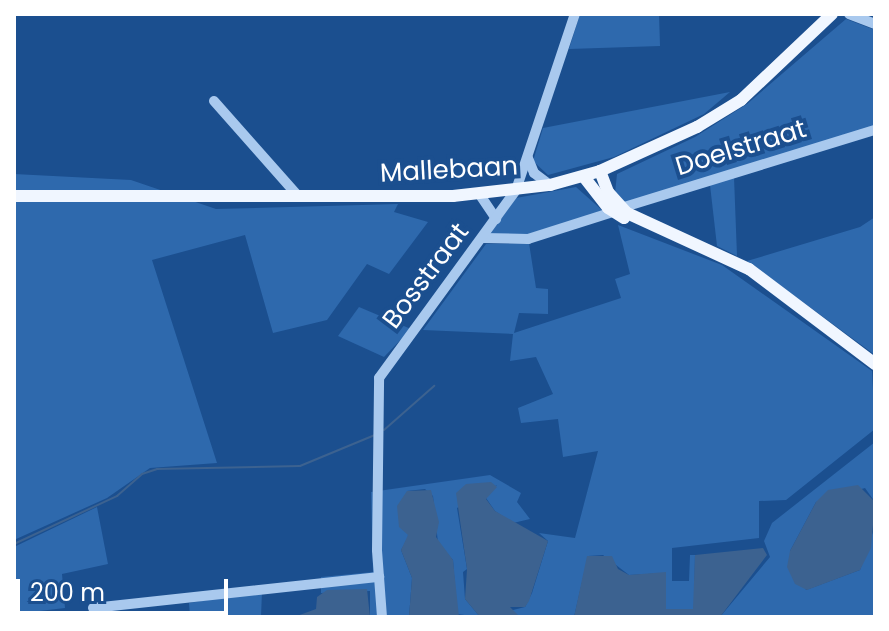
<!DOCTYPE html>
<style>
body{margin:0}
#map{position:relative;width:889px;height:631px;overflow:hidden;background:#1b4f8f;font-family:Poppins,sans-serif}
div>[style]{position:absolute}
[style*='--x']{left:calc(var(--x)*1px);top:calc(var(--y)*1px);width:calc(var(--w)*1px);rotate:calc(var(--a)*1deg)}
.green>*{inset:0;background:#2e69ad}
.water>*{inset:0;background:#3c6290}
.stream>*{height:2px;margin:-1px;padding:0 1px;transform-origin:1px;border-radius:1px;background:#3c6290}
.minor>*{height:10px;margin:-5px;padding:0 5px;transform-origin:5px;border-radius:5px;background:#a9c9ee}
.major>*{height:12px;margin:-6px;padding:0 6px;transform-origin:6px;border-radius:6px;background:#f0f6ff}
span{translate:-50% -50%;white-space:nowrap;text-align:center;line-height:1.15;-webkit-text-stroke:8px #1b4f8f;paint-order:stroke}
.street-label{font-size:26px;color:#fff}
.frame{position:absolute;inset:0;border:16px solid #fff;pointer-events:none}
.scale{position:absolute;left:16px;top:579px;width:212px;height:36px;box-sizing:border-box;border:4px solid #fff;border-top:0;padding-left:10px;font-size:24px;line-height:28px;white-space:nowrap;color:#fff;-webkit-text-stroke:6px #1b4f8f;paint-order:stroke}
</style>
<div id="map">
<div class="green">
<div style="clip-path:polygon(580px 14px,659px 14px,660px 46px,569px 49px)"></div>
<div style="clip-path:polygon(846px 19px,875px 30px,875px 126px,623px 203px,615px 193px,617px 174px,695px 137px,747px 104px)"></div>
<div style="clip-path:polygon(730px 92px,704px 114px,614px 157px,548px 175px,533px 161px,543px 128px)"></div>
<div style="clip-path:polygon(14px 174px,131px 180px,216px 209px,398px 204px,394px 212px,428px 222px,389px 274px,367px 264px,327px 320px,273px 333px,245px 235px,152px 260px,217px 463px,150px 468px,107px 498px,14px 540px)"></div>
<div style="clip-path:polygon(734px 177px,737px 256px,717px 246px,710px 185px)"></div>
<div style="clip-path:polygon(576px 187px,603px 211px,526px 235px,489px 235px,516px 198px)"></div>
<div style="clip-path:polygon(875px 217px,875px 355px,747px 261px,860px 227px)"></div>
<div style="clip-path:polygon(618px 225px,722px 265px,872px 371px,875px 429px,786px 500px,759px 501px,759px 538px,672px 548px,672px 581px,689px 581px,690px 555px,695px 555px,694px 609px,666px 609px,665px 573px,629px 575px,603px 555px,588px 556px,574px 617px,520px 617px,509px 611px,525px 607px,532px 593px,548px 541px,539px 533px,575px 538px,598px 451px,563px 457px,558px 419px,521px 423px,518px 408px,553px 394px,536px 357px,510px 361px,513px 334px,423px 330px,486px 244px,529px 243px,536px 288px,548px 289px,548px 314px,519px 313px,514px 333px,621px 298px,615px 279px,630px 274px)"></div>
<div style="clip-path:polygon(359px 307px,411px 329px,384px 357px,338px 336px)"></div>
<div style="clip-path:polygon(875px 442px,875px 502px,865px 488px,816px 502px,790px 551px,806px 590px,860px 570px,875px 526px,875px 617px,720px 617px,770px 557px,764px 541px,772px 523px)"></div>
<div style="clip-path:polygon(490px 475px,521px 493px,517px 502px,530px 519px,513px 523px,495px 511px,486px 498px,497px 485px,457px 508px,467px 569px,463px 572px,465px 599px,480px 617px,457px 614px,453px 560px,438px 543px,433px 496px,425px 489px,407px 491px,408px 538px,401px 550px,412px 578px,409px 617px,370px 617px,370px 591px,321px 593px,321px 577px,373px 572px,371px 492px)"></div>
<div style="clip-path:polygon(97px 507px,108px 564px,62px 574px,65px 608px,14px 614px,14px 547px)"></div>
<div style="clip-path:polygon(262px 591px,261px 617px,190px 617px,189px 603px)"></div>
</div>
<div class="water">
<div style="clip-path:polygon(491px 482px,497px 487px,486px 499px,495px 511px,548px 541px,529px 601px,525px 607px,510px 607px,520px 617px,480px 617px,465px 599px,467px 569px,456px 493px,466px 484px)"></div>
<div style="clip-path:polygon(858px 485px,875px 502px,871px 548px,860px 570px,807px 590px,795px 584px,787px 567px,790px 551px,816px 502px,828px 490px)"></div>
<div style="clip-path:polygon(431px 490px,439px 522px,436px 537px,453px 560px,459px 617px,409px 617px,412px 578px,401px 550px,408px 535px,399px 527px,397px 506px,407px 491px)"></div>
<div style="clip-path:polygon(763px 548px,767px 555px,720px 617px,574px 617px,587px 556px,612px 556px,618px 569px,629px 575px,666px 572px,666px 609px,693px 609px,695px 555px)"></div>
<div style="clip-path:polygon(367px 589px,370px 617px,294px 617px,316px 609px,317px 597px,327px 590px)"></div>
</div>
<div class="stream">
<div style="--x:384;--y:430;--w:67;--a:-41.3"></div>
<div style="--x:14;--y:544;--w:114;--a:-25"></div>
<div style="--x:117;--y:496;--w:33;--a:-41"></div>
<div style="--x:142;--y:474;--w:16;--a:-18"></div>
<div style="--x:157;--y:469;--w:143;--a:-1.2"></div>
<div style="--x:300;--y:466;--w:81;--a:-22.5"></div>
</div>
<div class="minor">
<div style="--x:849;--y:14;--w:28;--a:21"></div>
<div style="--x:214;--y:101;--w:127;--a:48.5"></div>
<div style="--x:528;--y:158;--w:16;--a:68"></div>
<div style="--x:534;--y:173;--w:20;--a:37"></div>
<div style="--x:480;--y:195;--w:29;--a:56"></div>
<div style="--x:621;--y:208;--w:266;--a:-17.1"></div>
<div style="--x:483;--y:238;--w:45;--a:1.3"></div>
<div style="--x:528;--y:239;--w:89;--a:-17.6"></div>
<div style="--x:93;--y:608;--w:288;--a:-6.2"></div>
<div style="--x:382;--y:617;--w:67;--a:-94.3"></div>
<div style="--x:377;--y:550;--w:172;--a:-89.3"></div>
<div style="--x:379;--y:378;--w:233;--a:-53.9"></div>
<div style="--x:516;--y:190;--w:186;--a:-71.5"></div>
</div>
<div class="major">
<div style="--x:600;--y:171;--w:22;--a:69"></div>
<div style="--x:608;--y:192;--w:28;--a:48"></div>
<div style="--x:627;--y:213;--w:134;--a:24.7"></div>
<div style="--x:749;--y:269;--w:158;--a:37"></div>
<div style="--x:584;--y:177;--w:39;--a:52"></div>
<div style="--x:608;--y:208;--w:19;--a:32"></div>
<div style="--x:14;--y:196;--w:439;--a:0"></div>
<div style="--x:453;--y:196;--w:98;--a:-6.5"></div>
<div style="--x:550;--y:185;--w:52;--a:-15.6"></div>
<div style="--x:600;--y:171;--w:107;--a:-24.4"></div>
<div style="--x:697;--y:127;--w:52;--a:-31.5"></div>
<div style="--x:741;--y:100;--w:125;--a:-43.4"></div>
</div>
<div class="street-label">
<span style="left:741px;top:148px;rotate:-17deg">Doelstraat</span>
<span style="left:449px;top:170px;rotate:-3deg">Mallebaan</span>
<span style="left:426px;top:276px;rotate:-53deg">Bosstraat</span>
</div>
<div class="frame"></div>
<div class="scale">200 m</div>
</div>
